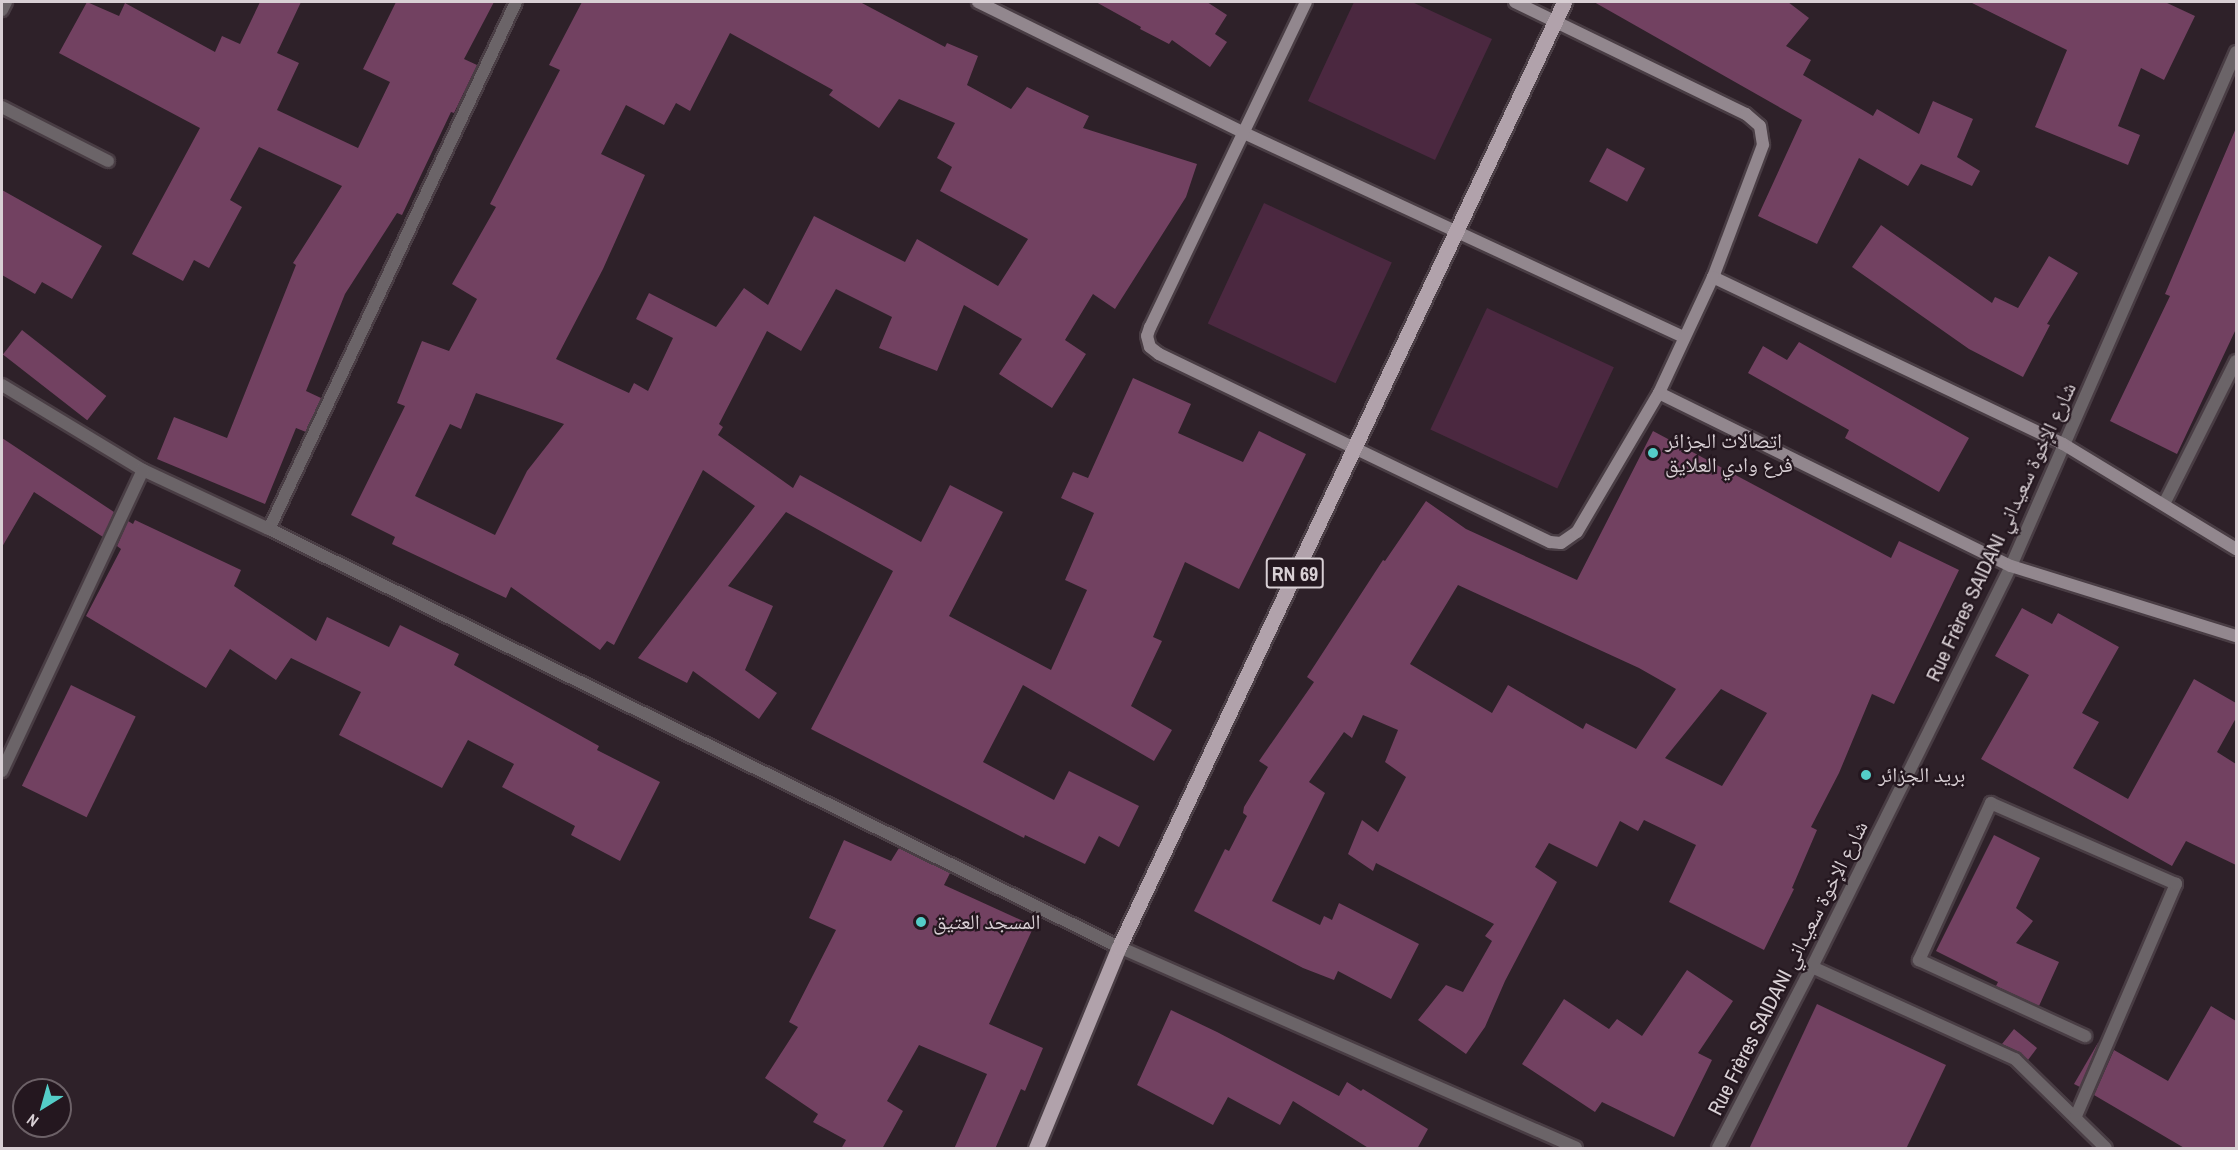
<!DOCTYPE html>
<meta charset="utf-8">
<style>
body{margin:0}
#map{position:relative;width:2238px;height:1150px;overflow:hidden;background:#2e2129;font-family:"Archivo Narrow","Noto Naskh Arabic",sans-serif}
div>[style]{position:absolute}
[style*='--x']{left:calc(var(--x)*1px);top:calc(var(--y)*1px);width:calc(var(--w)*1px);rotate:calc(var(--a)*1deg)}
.green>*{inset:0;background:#4b2840;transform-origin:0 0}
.building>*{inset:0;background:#724161;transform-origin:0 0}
.roads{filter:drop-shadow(2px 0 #493d44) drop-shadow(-2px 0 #493d44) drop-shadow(0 2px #493d44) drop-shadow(0 -2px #493d44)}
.lane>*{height:12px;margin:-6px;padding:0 6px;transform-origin:6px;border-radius:6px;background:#6b6468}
.street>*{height:12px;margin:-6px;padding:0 6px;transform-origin:6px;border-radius:6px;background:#6b6468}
.secondary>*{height:12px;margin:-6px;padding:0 6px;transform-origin:6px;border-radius:6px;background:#92878e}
.primary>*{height:15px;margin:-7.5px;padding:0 7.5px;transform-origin:7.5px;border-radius:7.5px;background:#b1a2ab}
.dots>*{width:16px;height:16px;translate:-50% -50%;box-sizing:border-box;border:3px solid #24171f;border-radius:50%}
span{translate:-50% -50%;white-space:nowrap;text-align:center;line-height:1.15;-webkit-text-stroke:4.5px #24171f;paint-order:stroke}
.shield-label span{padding:2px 4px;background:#24171f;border:2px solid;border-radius:4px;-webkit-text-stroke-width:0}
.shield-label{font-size:20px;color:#d8cfd4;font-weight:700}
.poi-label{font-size:21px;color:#d8cfd4}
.left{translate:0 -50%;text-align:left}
.street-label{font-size:21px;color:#d8cfd4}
.frame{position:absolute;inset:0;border:3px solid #d8cfd4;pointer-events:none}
.north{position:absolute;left:12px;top:1078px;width:60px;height:60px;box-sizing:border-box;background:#24171f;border:2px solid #6c6167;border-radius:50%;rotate:217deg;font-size:16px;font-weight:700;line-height:24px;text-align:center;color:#d8cfd4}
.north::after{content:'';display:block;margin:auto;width:21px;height:27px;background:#54cdc8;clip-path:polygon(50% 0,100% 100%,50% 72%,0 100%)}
</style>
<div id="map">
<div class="green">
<div style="clip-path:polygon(1354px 2px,1412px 2px,1492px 39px,1435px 160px,1308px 101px)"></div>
<div style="left:1264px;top:203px;width:141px;height:133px;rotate:25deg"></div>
<div style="left:1487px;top:308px;width:140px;height:134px;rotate:25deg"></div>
</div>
<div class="building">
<div style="clip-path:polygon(87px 2px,119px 16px,125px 3px,215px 52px,222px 36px,240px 44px,260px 2px,301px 2px,277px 53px,299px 63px,277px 110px,358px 148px,390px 82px,363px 69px,396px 2px,494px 2px,464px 59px,477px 65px,454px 113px,451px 112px,402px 215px,397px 213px,345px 294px,306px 391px,321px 398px,306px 432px,296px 428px,265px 504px,157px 459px,174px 417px,227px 438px,296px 265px,293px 263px,342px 186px,259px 147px,230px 200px,242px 207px,209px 268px,194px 260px,183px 281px,132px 254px,200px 128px,59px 53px)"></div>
<div style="clip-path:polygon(evenodd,582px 2px,860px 2px,945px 47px,947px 43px,978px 56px,967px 85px,1011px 109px,1027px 87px,1089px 116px,1083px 128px,1197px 164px,1186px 197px,1115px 309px,1093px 294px,1065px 340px,1086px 354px,1052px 408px,999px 374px,1022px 339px,964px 305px,937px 371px,879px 348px,892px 317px,836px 289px,801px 351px,767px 331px,719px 424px,723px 427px,718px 435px,793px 488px,800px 475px,921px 542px,950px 485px,1003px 512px,949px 616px,1051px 670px,1087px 590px,1065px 580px,1094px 513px,1061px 498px,1073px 472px,1088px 478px,1133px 378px,1191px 404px,1178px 433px,1243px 462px,1259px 431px,1306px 454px,1239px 589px,1185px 562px,1153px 637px,1162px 641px,1131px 706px,1172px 730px,1154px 761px,1023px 685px,983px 762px,1054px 800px,1069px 771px,1139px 806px,1119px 847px,1099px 836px,1085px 864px,1025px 835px,1024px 838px,811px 729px,893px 571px,786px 512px,728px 586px,773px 606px,745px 670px,777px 693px,759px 719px,693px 671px,687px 683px,638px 658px,755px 506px,703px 470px,614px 645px,607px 641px,600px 650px,511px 587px,506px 598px,392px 544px,395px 537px,351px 515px,405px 406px,397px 403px,422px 341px,449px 351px,477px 299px,452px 284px,496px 207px,490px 204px,560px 70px,549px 65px,582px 2px,730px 33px,833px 90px,829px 95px,879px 128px,899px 99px,955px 123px,937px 158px,952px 167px,940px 191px,1028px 239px,998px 286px,917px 239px,905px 262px,814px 216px,768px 305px,744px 288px,716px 327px,649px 293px,636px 319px,673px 338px,648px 391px,634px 383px,629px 393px,556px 359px,603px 269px,645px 175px,601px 154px,626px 105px,664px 125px,676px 103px,690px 111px,730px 33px,582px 2px,476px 393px,564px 424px,527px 471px,495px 535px,415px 496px,450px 424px,461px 429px,476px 393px)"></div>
<div style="clip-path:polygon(1096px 2px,1207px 2px,1227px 15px,1215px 34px,1227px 42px,1210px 67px,1172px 40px,1169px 44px,1140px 29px,1141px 27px)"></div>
<div style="clip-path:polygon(1594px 2px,1788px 2px,1809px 18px,1786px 46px,1811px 60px,1803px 75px,1873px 116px,1877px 109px,1919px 134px,1933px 101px,1973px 119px,1957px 157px,1980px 171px,1972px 186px,1921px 164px,1908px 186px,1859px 158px,1817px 244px,1758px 216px,1802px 120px)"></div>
<div style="clip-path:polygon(1970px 2px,2165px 2px,2195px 16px,2164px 80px,2141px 68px,2118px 126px,2140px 135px,2128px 165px,2035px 127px,2067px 50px)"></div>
<div style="clip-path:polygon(2236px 128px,2236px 329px,2177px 454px,2110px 421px,2170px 296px,2165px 294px)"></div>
<div style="left:1607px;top:148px;width:43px;height:38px;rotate:28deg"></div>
<div style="clip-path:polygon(2px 190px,102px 246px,72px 299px,42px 282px,35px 294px,2px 275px)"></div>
<div style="clip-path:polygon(1881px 225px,1992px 303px,1995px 297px,2018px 308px,2049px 256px,2078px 273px,2047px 324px,2050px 325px,2023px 377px,1969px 349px,1852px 267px)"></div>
<div style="left:22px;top:330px;width:107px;height:31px;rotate:38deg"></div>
<div style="clip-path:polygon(1799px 342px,1969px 438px,1939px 492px,1845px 438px,1849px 430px,1748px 373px,1763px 346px,1787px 360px)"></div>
<div style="clip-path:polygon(evenodd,1653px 431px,1891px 558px,1899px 541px,1959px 570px,1894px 704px,1872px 694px,1839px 773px,1811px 827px,1817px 830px,1792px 888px,1794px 889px,1764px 950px,1669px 902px,1696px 845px,1644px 820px,1638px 831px,1620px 821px,1597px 867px,1549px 843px,1535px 867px,1557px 882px,1505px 981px,1485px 1027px,1466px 1054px,1418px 1020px,1446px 985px,1463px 992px,1492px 941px,1485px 936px,1494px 924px,1376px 863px,1373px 871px,1348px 854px,1362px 820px,1378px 832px,1406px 777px,1385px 762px,1398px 730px,1363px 715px,1352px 738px,1344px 732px,1309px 782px,1325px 793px,1272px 901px,1320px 925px,1324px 916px,1332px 920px,1339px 903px,1419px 944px,1391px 999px,1338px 971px,1334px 980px,1303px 968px,1194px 911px,1225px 849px,1229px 851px,1247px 816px,1243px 813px,1244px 807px,1268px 767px,1259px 761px,1314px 682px,1307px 677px,1383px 560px,1385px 561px,1426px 501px,1466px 529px,1577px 580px,1653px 431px,1458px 585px,1639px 668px,1676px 689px,1636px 749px,1586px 723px,1583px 729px,1508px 685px,1492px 713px,1410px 664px,1458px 585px,1653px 431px,1721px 689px,1767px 713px,1722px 786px,1665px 758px,1721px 689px)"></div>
<div style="clip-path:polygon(2px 438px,114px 512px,103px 537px,34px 492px,2px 547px)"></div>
<div style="clip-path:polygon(135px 520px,241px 570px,234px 586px,316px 641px,327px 617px,389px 647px,400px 625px,459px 654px,454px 665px,599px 746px,597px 750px,660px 782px,620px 861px,571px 835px,575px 826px,502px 787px,514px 764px,468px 740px,442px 788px,339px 735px,361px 692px,291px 658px,276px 680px,230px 649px,206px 688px,86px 616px,121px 549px,117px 546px,128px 521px,133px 524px)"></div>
<div style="clip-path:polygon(2022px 608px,2052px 624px,2058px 613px,2119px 647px,2082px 713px,2099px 722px,2073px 768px,2128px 799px,2194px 679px,2236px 703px,2236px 718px,2217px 752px,2236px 764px,2236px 865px,2186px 841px,2172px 866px,1981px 759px,2029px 675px,1995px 656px)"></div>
<div style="left:71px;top:685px;width:72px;height:112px;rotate:26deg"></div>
<div style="clip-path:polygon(1994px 835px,2040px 858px,2016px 908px,2033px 921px,2016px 943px,2059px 962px,2039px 1006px,1996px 986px,1998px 982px,1936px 951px)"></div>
<div style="clip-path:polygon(844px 840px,891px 861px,899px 848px,950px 873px,944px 885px,1034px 926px,989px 1024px,1043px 1048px,1025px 1091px,1021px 1089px,995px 1149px,954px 1149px,987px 1074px,919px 1045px,887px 1101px,903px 1111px,882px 1149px,841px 1149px,846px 1140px,813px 1122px,818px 1114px,765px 1078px,798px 1027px,789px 1022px,836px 930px,809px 918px)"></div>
<div style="clip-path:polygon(1687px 970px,1733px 1001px,1698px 1053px,1712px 1060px,1674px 1137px,1602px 1102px,1595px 1112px,1522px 1064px,1564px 999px,1609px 1029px,1617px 1019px,1642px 1036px)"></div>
<div style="clip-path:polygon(1817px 1004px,1946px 1065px,1906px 1149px,1749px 1149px)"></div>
<div style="clip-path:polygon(2211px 1006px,2236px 1021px,2236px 1149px,2186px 1149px,2094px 1095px,2114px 1050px,2168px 1081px)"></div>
<div style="clip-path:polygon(1171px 1010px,1217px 1032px,1339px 1096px,1347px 1082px,1361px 1091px,1363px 1089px,1428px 1129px,1417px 1149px,1370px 1149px,1293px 1101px,1280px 1125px,1228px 1097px,1213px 1125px,1137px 1085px)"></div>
<div style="clip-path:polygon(2014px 1029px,2037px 1048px,2028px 1060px,2019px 1052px,2002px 1044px)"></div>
<div style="clip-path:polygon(2099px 1041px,2080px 1087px,2074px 1084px)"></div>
</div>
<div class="roads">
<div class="lane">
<div style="--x:2;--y:107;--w:119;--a:27"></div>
</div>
<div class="street">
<div style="--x:516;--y:2;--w:582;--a:115.11"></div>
<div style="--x:269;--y:529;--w:947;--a:26.19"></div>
<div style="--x:1119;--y:947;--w:499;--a:23.7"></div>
<div style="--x:2;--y:10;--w:9;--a:-63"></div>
<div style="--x:2;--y:385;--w:165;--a:31.1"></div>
<div style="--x:143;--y:470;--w:139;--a:25.1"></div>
<div style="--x:2164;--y:504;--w:160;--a:-63.3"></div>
<div style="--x:2;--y:771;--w:332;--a:-64.9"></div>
<div style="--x:1812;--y:967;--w:223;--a:24.4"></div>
<div style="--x:2015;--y:1059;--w:127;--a:44.4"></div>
<div style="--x:2076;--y:1116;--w:253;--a:-66.7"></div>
<div style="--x:2176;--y:884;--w:202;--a:-156.4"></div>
<div style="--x:1991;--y:803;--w:173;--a:114.6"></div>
<div style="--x:1919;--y:960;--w:183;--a:24.6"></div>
<div style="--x:1718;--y:1148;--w:204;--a:-62.6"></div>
<div style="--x:1812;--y:967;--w:448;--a:-63.6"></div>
<div style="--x:2011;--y:566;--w:561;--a:-66.36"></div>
</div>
<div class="secondary">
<div style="--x:978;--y:2;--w:294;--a:26.2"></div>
<div style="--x:1242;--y:132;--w:487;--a:24.9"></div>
<div style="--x:1306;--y:2;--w:361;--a:115.6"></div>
<div style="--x:1150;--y:327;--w:9;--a:108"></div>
<div style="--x:1147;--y:336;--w:11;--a:75"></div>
<div style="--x:1150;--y:347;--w:11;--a:38"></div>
<div style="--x:1159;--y:354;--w:434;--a:25.7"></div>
<div style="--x:1550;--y:542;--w:11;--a:5"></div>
<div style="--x:1561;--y:543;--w:19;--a:-35"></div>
<div style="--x:1577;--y:532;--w:161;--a:-59.5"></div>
<div style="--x:1515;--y:2;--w:257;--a:25.9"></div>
<div style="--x:1746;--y:114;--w:18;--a:41"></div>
<div style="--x:1760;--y:126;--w:19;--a:81"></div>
<div style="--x:1763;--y:145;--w:141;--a:110.7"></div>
<div style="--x:2236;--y:549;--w:202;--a:-148.7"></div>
<div style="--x:2063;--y:444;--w:388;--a:-154.5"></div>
<div style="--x:1713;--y:277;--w:128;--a:115"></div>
<div style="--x:1659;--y:393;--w:392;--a:26.2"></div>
<div style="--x:2011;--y:566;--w:236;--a:17.3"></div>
</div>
<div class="primary">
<div style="--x:1036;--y:1148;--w:217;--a:-67.6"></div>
<div style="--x:1119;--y:947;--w:1045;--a:-64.78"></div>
</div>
</div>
<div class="dots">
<div style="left:1653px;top:453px;background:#54cdc8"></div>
<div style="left:1866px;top:775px;background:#54cdc8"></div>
<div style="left:921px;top:922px;background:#54cdc8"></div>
</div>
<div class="shield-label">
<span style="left:1295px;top:573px">RN 69</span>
</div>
<div class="poi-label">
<span class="left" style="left:1665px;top:453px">اتصالات الجزائر<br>فرع وادي العلايق</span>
<span class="left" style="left:1878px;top:775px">بريد الجزائر</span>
<span class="left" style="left:933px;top:922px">المسجد العتيق</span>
</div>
<div class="street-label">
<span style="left:2001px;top:532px;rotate:-65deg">Rue Frères SAIDANI شارع الإخوة سعيداني</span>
<span style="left:1788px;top:968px;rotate:-63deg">Rue Frères SAIDANI شارع الإخوة سعيداني</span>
</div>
<div class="frame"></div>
<div class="north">N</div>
</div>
